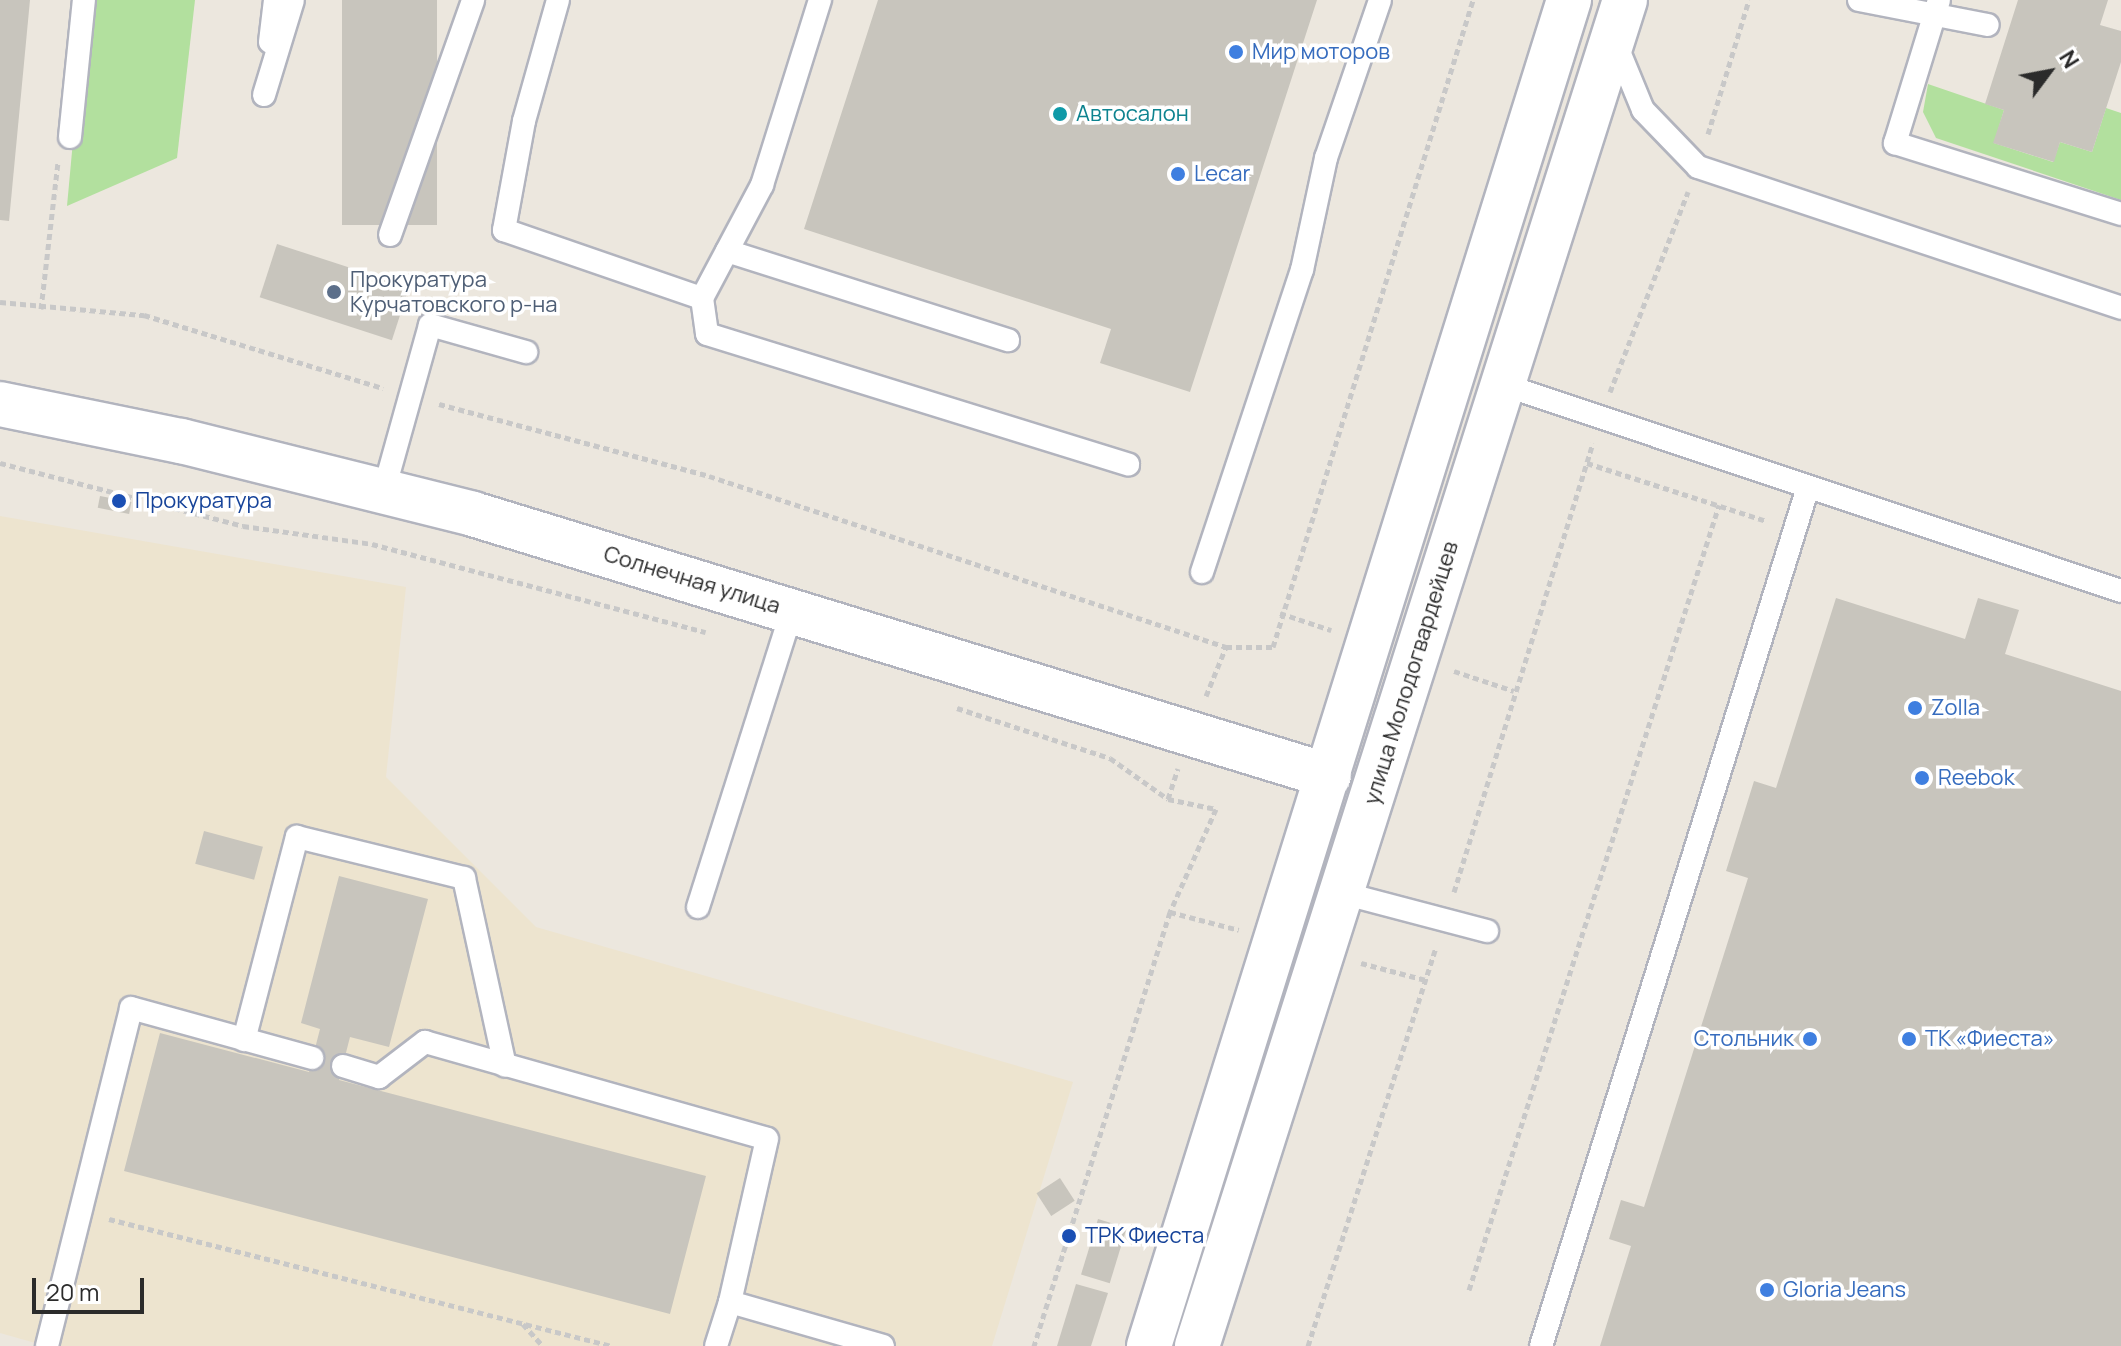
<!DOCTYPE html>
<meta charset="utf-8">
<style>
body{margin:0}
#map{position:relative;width:2121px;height:1346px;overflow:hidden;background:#ece7de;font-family:Manrope,sans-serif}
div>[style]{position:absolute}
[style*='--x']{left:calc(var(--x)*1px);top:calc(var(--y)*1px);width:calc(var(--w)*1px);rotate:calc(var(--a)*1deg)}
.education>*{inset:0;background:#ede4cf}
.green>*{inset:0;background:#b2e09e}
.building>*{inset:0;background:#c8c5bd;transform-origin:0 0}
.path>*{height:5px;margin-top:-2.5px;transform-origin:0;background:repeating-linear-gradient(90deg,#c8c8c8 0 6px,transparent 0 10px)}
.roads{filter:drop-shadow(2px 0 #b2b4be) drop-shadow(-2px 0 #b2b4be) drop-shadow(0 2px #b2b4be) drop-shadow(0 -2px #b2b4be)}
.service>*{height:22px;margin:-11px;padding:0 11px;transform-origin:11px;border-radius:11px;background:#fff}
.tertiary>*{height:44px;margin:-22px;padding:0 22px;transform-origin:22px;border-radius:22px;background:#fff}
.secondary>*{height:44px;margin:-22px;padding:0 22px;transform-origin:22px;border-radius:22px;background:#fff}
.dots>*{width:22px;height:22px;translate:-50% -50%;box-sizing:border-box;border:4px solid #fff;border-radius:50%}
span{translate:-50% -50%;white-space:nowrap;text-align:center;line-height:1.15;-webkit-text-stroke:7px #fff;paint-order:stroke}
.shop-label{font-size:22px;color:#366cbe}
.left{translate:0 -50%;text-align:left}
.right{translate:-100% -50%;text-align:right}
.culture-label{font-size:22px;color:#0d838f}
.service-label{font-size:22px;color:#4e5e75}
.transit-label{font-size:22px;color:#164399}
.street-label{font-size:22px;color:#2b2b2b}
.north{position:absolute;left:2009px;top:32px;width:80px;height:80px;-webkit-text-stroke:6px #fff;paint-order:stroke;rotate:58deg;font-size:22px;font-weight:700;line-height:32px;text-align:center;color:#2b2b2b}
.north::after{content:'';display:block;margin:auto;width:28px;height:36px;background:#2b2b2b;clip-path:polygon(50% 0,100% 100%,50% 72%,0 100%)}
.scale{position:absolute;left:32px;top:1278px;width:112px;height:36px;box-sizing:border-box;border:4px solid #2b2b2b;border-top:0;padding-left:10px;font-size:24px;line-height:28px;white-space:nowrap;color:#2b2b2b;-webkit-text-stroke:6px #fff;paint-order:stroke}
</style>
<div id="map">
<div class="education">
<div style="clip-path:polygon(0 516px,406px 587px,386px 777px,536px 927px,1073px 1082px,992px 1346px,46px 1346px,0 1333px)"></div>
</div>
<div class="green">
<div style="clip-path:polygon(86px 0,195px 0,177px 158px,67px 206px)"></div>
<div style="clip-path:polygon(1928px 84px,2004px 110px,1994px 143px,2053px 162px,2060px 142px,2092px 152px,2106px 108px,2121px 113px,2121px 200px,1936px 138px,1923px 112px)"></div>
</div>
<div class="building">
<div style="clip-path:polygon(0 0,30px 0,9px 221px,0 220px)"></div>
<div style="left:342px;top:0;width:95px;height:225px"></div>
<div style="clip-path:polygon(878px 0,1317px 0,1190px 392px,1100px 363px,1111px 329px,804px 229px)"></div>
<div style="clip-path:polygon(2018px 0,2108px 0,2100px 25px,2121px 31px,2121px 62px,2092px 152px,2060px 142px,2054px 162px,1993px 143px,2004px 110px,1985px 104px)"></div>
<div style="left:277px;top:244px;width:139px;height:56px;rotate:18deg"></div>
<div style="left:100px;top:496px;width:32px;height:12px;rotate:11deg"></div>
<div style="clip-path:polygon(1836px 598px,1965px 639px,1978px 598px,2019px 610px,2005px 654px,2121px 691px,2121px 1346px,1600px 1346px,1631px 1246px,1609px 1239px,1621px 1200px,1644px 1207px,1748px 878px,1726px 871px,1754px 781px,1776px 788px)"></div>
<div style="left:204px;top:831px;width:61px;height:34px;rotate:15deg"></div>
<div style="clip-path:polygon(339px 876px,428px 899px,389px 1047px,350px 1037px,339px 1080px,706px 1176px,670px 1314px,124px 1171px,160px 1033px,309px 1072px,320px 1029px,301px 1023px)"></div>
<div style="left:1060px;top:1178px;width:27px;height:28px;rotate:57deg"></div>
<div style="left:1098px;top:1219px;width:30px;height:58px;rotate:17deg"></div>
<div style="clip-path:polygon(1076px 1284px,1108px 1293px,1091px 1346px,1057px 1346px)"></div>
</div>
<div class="path">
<div style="--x:1708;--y:134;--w:140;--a:-73"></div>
<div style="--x:0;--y:302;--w:145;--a:5.2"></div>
<div style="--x:144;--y:315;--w:250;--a:17"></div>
<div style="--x:41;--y:309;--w:147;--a:-83.4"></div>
<div style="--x:1610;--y:392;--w:215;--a:-68.7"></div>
<div style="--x:439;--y:404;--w:279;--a:14.9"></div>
<div style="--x:709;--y:476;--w:545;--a:18.3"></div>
<div style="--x:1226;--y:647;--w:47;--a:0"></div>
<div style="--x:1273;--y:647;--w:677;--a:-72.82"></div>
<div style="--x:0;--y:463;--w:251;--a:14.5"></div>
<div style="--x:243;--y:526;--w:130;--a:7.9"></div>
<div style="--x:372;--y:544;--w:345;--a:14.8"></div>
<div style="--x:1587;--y:463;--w:189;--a:17.9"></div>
<div style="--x:1280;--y:613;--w:54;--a:18.4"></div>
<div style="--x:1454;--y:671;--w:63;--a:18.4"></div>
<div style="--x:1206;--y:696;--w:53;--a:-67.8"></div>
<div style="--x:957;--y:708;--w:161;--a:18.1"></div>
<div style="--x:1110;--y:758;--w:71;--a:35.3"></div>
<div style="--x:1168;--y:799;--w:49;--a:11.8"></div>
<div style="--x:1216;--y:809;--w:113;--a:114.1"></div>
<div style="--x:1170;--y:912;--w:455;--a:107.4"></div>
<div style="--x:1168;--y:799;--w:32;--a:-72"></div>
<div style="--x:1454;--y:892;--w:470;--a:-72.8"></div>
<div style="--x:1170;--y:912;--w:71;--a:14.6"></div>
<div style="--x:1361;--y:963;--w:67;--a:14.7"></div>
<div style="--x:109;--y:1219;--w:519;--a:14.17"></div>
<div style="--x:1469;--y:1290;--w:824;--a:-72.33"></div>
<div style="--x:523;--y:1324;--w:30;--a:48"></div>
<div style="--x:1308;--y:1346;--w:419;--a:-72.2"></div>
</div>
<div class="roads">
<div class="service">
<div style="--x:558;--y:0;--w:126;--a:105.7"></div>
<div style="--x:524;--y:121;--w:111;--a:100.4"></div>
<div style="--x:504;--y:230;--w:209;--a:19"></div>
<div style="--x:702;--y:298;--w:36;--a:82"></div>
<div style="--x:707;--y:334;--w:441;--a:17.2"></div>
<div style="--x:1859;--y:0;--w:131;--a:11"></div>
<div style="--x:1939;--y:0;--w:150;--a:107.1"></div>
<div style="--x:1895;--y:143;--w:237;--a:17.4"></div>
<div style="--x:270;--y:42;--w:42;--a:-83.2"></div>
<div style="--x:1615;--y:42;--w:74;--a:67.6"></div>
<div style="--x:1643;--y:110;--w:79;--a:46"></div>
<div style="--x:1698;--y:167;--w:446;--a:18.4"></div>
<div style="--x:264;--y:95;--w:99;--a:-73"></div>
<div style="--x:70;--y:137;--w:138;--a:-84.2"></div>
<div style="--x:390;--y:235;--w:249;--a:-70.5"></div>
<div style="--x:727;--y:251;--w:295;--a:17.6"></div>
<div style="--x:702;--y:298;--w:128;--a:-62"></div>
<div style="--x:762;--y:185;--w:194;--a:-72.6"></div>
<div style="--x:1501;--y:384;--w:654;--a:18.46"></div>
<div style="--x:384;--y:490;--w:171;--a:-74.4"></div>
<div style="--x:430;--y:325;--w:100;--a:15.7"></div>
<div style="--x:1202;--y:572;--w:318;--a:-71.7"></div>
<div style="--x:1302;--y:270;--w:115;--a:-77.9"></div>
<div style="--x:1326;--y:158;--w:167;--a:-71.1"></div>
<div style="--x:1342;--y:893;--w:150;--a:14.7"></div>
<div style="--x:698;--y:907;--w:312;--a:-72.4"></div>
<div style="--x:244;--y:1040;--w:210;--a:-75.4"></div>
<div style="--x:297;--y:837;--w:172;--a:13.8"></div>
<div style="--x:464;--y:878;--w:192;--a:77.7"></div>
<div style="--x:343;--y:1066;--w:38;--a:17"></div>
<div style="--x:379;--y:1077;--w:58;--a:-37.3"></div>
<div style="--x:425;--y:1042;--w:355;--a:15.8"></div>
<div style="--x:767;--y:1139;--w:167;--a:102.8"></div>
<div style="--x:730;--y:1302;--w:159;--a:16"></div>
<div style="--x:47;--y:1346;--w:348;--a:-76"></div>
<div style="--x:131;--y:1008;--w:188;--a:15.4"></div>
<div style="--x:716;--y:1346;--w:46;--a:-72.3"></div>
<div style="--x:1541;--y:1346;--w:900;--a:-72.73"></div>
</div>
<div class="tertiary">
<div style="--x:0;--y:404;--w:185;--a:11.6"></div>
<div style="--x:181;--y:441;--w:301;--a:14"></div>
<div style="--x:473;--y:514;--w:895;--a:17.02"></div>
</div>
<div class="secondary">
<div style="--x:1149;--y:1346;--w:1410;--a:-72.67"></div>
<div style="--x:1197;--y:1346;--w:1412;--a:-72.36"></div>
</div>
</div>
<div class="dots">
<div style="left:1236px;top:52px;background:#3f7fe0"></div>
<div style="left:1060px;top:114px;background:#0f9aa8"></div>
<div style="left:1178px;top:174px;background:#3f7fe0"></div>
<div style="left:334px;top:292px;background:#5c6f8a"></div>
<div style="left:119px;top:501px;background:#1a4fb4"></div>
<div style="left:1915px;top:708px;background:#3f7fe0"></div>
<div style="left:1922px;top:778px;background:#3f7fe0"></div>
<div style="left:1810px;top:1039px;background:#3f7fe0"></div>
<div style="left:1909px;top:1039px;background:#3f7fe0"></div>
<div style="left:1069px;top:1236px;background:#1a4fb4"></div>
<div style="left:1767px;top:1290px;background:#3f7fe0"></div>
</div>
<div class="shop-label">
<span class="left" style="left:1252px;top:52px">Мир моторов</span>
<span class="left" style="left:1194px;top:174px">Lecar</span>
<span class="left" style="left:1931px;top:708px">Zolla</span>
<span class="left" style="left:1938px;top:778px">Reebok</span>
<span class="right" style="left:1794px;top:1039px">Стольник</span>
<span class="left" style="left:1925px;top:1039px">ТК «Фиеста»</span>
<span class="left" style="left:1783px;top:1290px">Gloria Jeans</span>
</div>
<div class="culture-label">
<span class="left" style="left:1076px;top:114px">Автосалон</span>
</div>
<div class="service-label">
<span class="left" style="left:350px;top:292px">Прокуратура<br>Курчатовского р-на</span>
</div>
<div class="transit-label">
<span class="left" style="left:135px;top:501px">Прокуратура</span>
<span class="left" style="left:1085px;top:1236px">ТРК Фиеста</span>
</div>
<div class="street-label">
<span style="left:692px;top:580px;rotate:17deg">Солнечная улица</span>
<span style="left:1411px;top:673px;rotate:-73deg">улица Молодогвардейцев</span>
</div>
<div class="north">N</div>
<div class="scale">20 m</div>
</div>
